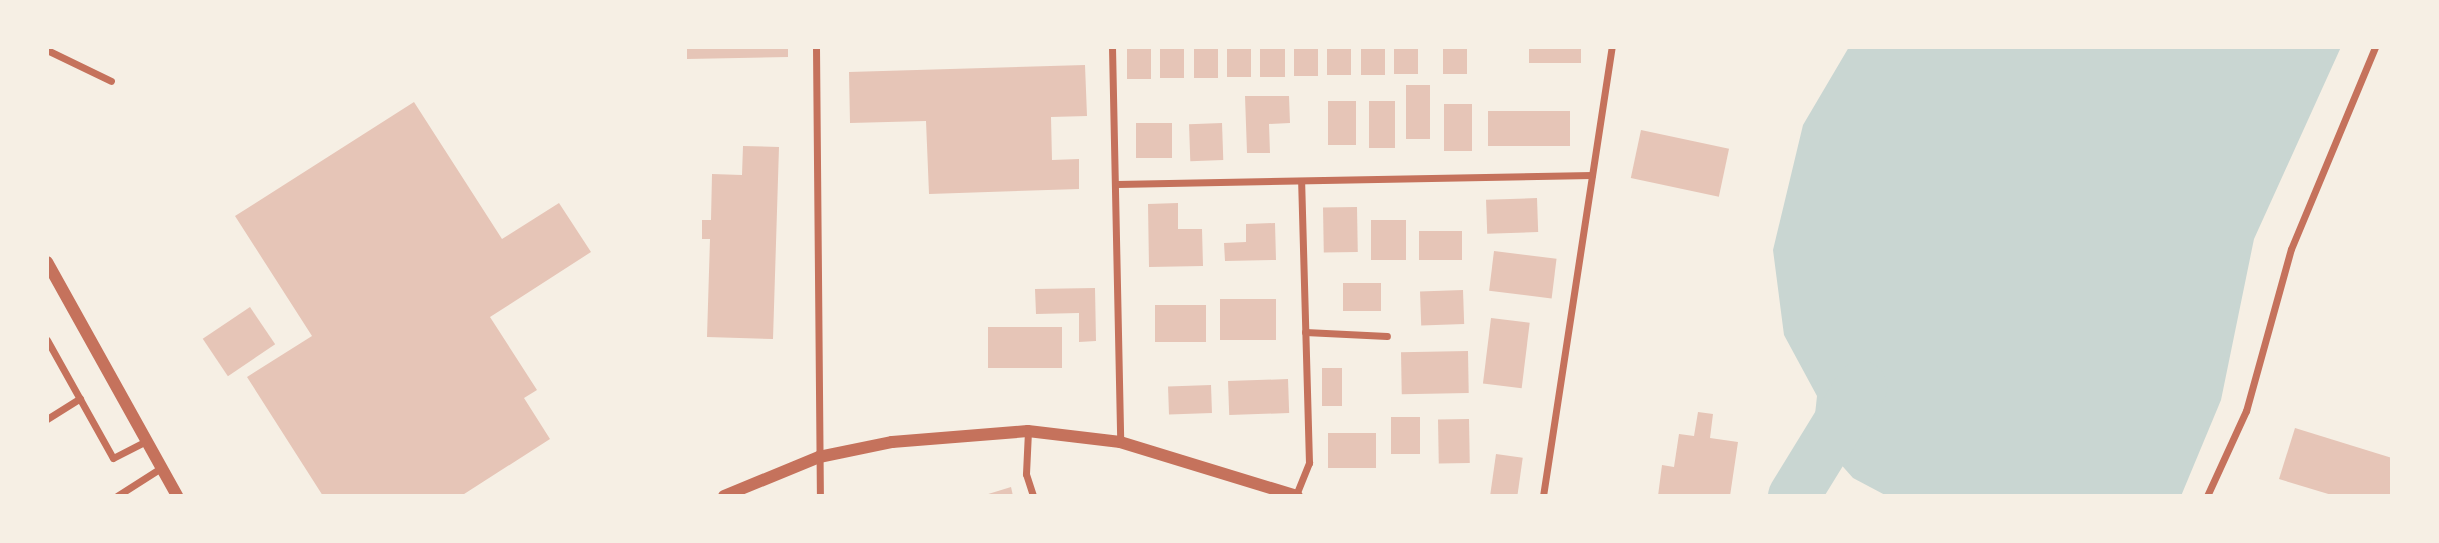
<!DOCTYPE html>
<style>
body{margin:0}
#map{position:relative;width:2439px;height:543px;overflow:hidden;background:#f6efe4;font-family:Helvetica,sans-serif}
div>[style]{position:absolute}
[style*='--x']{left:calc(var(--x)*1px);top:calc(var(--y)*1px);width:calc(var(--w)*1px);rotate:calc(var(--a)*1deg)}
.water>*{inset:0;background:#c9d6d2}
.river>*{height:52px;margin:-26px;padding:0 26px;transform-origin:26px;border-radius:26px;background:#c9d6d2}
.building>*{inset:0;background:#e6c5b7;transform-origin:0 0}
.minor>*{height:7px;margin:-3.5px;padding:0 3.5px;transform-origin:3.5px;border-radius:3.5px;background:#c5725c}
.tertiary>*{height:12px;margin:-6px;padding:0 6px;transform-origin:6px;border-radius:6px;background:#c5725c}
span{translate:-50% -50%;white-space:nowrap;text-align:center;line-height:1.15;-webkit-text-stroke:5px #f6efe4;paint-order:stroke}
.frame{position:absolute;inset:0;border:49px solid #f6efe4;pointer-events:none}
</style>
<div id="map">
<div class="water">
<div style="clip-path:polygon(1849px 47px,2341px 47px,2254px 239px,2221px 400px,2181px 496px,1887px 496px,1853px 478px,1813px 433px,1817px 396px,1784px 335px,1773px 250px,1803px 125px)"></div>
</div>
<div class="river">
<div style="--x:1794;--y:496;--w:128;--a:-58.4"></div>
</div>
<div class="building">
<div style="clip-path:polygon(687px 47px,788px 47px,788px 57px,687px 59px)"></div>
<div style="left:1127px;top:47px;width:24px;height:32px"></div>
<div style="left:1160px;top:47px;width:24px;height:31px"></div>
<div style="left:1194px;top:47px;width:24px;height:31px"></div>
<div style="left:1227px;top:47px;width:24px;height:30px"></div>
<div style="left:1260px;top:47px;width:25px;height:30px"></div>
<div style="left:1294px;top:47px;width:24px;height:29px"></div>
<div style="left:1327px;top:47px;width:24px;height:28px"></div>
<div style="left:1361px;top:47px;width:24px;height:28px"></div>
<div style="left:1394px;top:47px;width:24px;height:27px"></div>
<div style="left:1443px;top:47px;width:24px;height:27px"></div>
<div style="left:1529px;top:47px;width:52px;height:16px"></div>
<div style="clip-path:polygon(1085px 65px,1087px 116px,1051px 117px,1052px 160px,1079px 159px,1079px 189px,929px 194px,926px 121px,850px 123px,849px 72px)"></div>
<div style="left:1406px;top:85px;width:24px;height:54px"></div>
<div style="clip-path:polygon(1245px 96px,1289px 96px,1290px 123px,1269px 124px,1270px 153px,1247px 153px)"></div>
<div style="left:1328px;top:101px;width:28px;height:44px"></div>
<div style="left:1369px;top:101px;width:26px;height:47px"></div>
<div style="clip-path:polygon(414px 102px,502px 239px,559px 203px,591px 252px,490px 317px,537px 390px,524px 398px,550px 439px,461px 496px,323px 496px,247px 377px,312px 336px,235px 216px)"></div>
<div style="left:1444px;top:104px;width:28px;height:47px"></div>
<div style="left:1570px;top:111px;width:35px;height:82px;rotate:90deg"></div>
<div style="left:1136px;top:123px;width:36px;height:35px"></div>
<div style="left:1222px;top:123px;width:37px;height:33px;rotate:88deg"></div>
<div style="left:1641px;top:130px;width:90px;height:49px;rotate:12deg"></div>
<div style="clip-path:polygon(743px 146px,779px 147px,773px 339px,707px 337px,710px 239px,702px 239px,702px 220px,711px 220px,712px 174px,742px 175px)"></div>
<div style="left:1537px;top:198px;width:34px;height:51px;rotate:88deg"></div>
<div style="clip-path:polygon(1178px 203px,1178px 229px,1202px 229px,1203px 266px,1149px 267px,1148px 204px)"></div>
<div style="left:1357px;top:207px;width:45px;height:34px;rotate:89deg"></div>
<div style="left:1371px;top:220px;width:35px;height:40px"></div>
<div style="clip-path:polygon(1275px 223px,1276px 260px,1225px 261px,1224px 243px,1246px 242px,1246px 224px)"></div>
<div style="left:1419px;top:231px;width:43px;height:29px"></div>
<div style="left:1494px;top:251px;width:63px;height:40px;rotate:7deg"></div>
<div style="left:1381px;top:283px;width:28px;height:38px;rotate:90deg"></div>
<div style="clip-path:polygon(1095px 288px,1096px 341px,1079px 342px,1079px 313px,1036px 314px,1035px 289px)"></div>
<div style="left:1463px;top:290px;width:34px;height:43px;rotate:88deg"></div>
<div style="left:1276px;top:299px;width:41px;height:56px;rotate:90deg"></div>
<div style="left:1206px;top:305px;width:37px;height:51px;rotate:90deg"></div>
<div style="left:250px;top:307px;width:45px;height:57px;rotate:56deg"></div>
<div style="left:1491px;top:318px;width:39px;height:66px;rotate:7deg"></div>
<div style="left:1062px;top:327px;width:41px;height:74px;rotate:90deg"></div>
<div style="left:1468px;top:351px;width:42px;height:67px;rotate:89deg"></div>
<div style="left:1322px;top:368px;width:20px;height:38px"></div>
<div style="left:1288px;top:379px;width:34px;height:60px;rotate:88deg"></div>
<div style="left:1211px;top:385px;width:28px;height:43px;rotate:88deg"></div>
<div style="clip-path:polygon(1698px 412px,1713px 414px,1710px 438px,1738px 442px,1730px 496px,1658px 496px,1662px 465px,1674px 467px,1679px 434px,1694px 436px)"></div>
<div style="left:1391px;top:417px;width:29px;height:37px"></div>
<div style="left:1469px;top:419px;width:44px;height:31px;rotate:89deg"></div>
<div style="clip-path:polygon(2295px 428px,2392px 458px,2392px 496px,2335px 496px,2279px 479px)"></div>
<div style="left:1376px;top:433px;width:35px;height:48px;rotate:90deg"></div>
<div style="left:1496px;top:454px;width:27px;height:42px;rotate:8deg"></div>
<div style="clip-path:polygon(1011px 487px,1013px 496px,985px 496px,985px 495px)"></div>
</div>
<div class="minor">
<div style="--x:816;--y:47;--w:449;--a:89.5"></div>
<div style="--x:1112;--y:47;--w:395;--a:88.8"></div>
<div style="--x:47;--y:50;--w:71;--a:25.8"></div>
<div style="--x:1117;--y:184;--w:475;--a:-1.1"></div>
<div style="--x:1305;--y:332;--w:82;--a:2.8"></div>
<div style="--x:47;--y:340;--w:135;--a:60.8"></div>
<div style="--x:113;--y:458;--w:37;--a:-27"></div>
<div style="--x:47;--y:419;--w:39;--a:-32"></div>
<div style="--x:1028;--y:431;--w:43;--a:92.7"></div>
<div style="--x:1026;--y:474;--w:23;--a:72"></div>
<div style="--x:1296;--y:495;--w:35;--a:-68"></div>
<div style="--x:1309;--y:463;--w:282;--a:-91.6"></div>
<div style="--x:117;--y:496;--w:52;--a:-32.5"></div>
<div style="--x:1543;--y:496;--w:454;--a:-81.3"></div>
<div style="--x:2207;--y:496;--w:94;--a:-65.4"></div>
<div style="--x:2246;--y:411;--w:168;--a:-74.5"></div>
<div style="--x:2291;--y:249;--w:219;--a:-67.4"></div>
</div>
<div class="tertiary">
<div style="--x:47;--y:262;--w:268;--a:60.9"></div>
<div style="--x:724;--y:496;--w:103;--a:-22.3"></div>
<div style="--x:819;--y:457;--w:75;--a:-11.6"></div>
<div style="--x:892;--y:442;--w:136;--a:-4.6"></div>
<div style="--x:1028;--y:431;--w:93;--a:6.8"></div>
<div style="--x:1120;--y:442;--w:185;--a:17"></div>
</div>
<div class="frame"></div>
</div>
